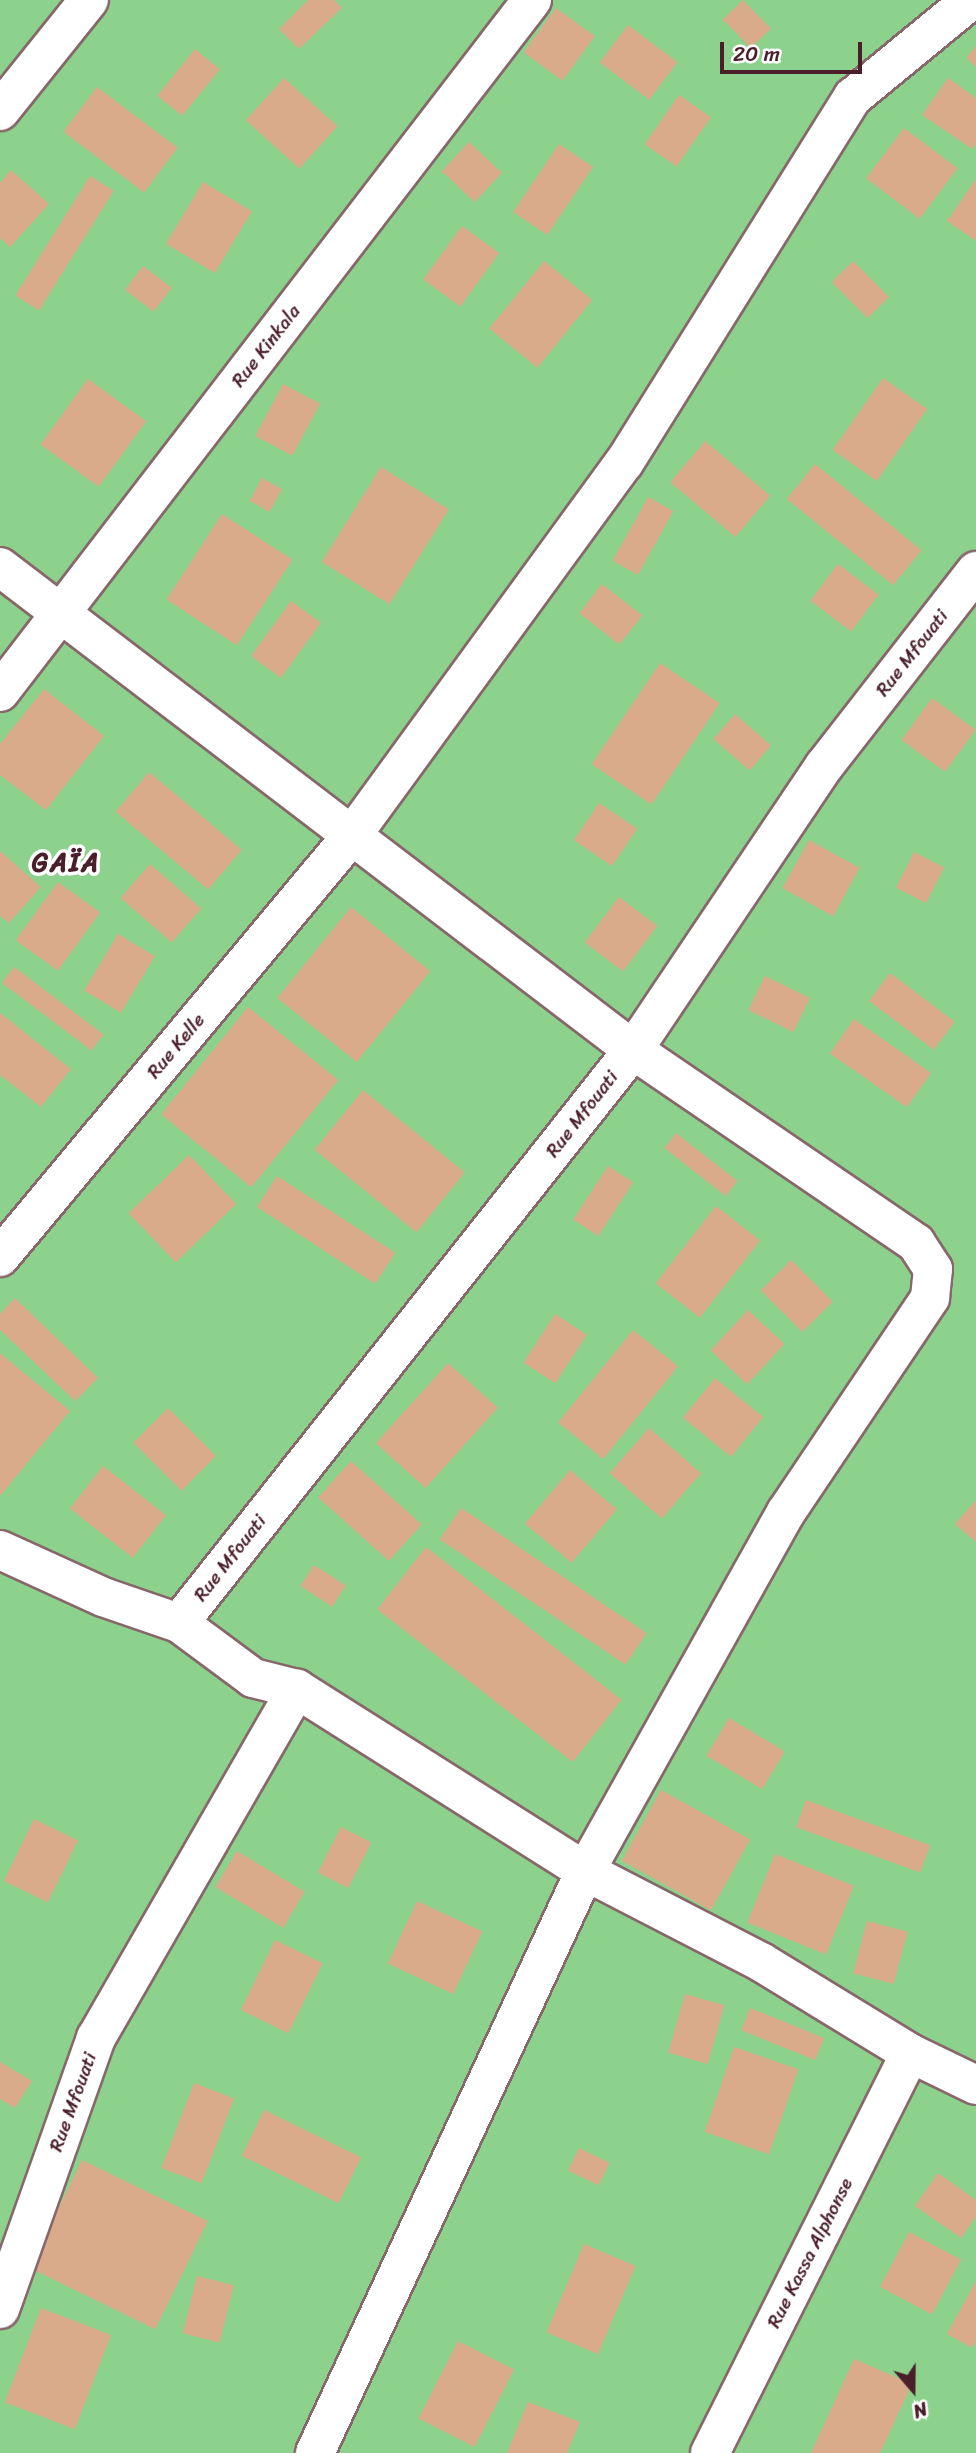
<!DOCTYPE html>
<meta charset="utf-8">
<style>
body{margin:0}
#map{position:relative;width:976px;height:2453px;overflow:hidden;background:#f9eedf;font-family:Sriracha,sans-serif}
div>[style]{position:absolute}
[style*='--x']{left:calc(var(--x)*1px);top:calc(var(--y)*1px);width:calc(var(--w)*1px);rotate:calc(var(--a)*1deg)}
.green>*{inset:0;background:#8cd28c;transform-origin:0 0}
.building>*{inset:0;background:#daab8b;transform-origin:0 0}
.roads{filter:drop-shadow(2px 0 #87676a) drop-shadow(-2px 0 #87676a) drop-shadow(0 2px #87676a) drop-shadow(0 -2px #87676a)}
.minor>*{height:38px;margin:-19px;padding:0 19px;transform-origin:19px;border-radius:19px;background:#fff}
span{translate:-50% -50%;white-space:nowrap;text-align:center;line-height:1.15;-webkit-text-stroke:7px #fff;paint-order:stroke}
.street-label{font-size:19px;color:#4a1f2b}
.district-label{font-size:26px;color:#4a1f2b;font-weight:700;letter-spacing:2px}
.north{position:absolute;left:878px;top:2355px;width:70px;height:70px;-webkit-text-stroke:5px #fff;paint-order:stroke;rotate:160deg;font-size:19px;font-weight:700;line-height:28px;text-align:center;color:#4a1f2b}
.north::after{content:'';display:block;margin:auto;width:24px;height:32px;background:#4a1f2b;clip-path:polygon(50% 0,100% 100%,50% 72%,0 100%)}
.scale{position:absolute;left:720px;top:42px;width:142px;height:32px;box-sizing:border-box;border:4px solid #4a1f2b;border-top:0;padding-left:9px;font-size:21px;line-height:24px;white-space:nowrap;color:#4a1f2b;-webkit-text-stroke:5px #fff;paint-order:stroke}
</style>
<div id="map">
<div class="green">
<div style="left:0;top:0;width:976px;height:2453px"></div>
</div>
<div class="building">
<div style="clip-path:polygon(308px 0,334px 0,342px 8px,299px 49px,279px 29px)"></div>
<div style="left:743px;top:0;width:40px;height:28px;rotate:46deg"></div>
<div style="left:556px;top:8px;width:48px;height:55px;rotate:36deg"></div>
<div style="left:628px;top:25px;width:62px;height:47px;rotate:37deg"></div>
<div style="clip-path:polygon(976px 46px,976px 67px,966px 58px)"></div>
<div style="left:195px;top:49px;width:32px;height:60px;rotate:39deg"></div>
<div style="left:284px;top:78px;width:72px;height:57px;rotate:42deg"></div>
<div style="clip-path:polygon(948px 78px,976px 98px,976px 144px,972px 149px,922px 115px)"></div>
<div style="left:97px;top:87px;width:101px;height:56px;rotate:37deg"></div>
<div style="left:679px;top:95px;width:39px;height:60px;rotate:35deg"></div>
<div style="left:904px;top:128px;width:67px;height:63px;rotate:37deg"></div>
<div style="left:469px;top:142px;width:45px;height:40px;rotate:43deg"></div>
<div style="left:559px;top:144px;width:41px;height:82px;rotate:34deg"></div>
<div style="clip-path:polygon(11px 170px,49px 204px,10px 247px,0 238px,0 183px)"></div>
<div style="left:90px;top:176px;width:28px;height:141px;rotate:32deg"></div>
<div style="clip-path:polygon(976px 179px,976px 241px,947px 221px)"></div>
<div style="left:203px;top:182px;width:57px;height:72px;rotate:31deg"></div>
<div style="left:462px;top:226px;width:46px;height:66px;rotate:36deg"></div>
<div style="left:544px;top:261px;width:62px;height:87px;rotate:39deg"></div>
<div style="left:853px;top:261px;width:51px;height:30px;rotate:45deg"></div>
<div style="left:143px;top:266px;width:36px;height:30px;rotate:37deg"></div>
<div style="left:883px;top:378px;width:54px;height:88px;rotate:35deg"></div>
<div style="left:88px;top:379px;width:72px;height:81px;rotate:36deg"></div>
<div style="left:283px;top:384px;width:42px;height:59px;rotate:28deg"></div>
<div style="left:705px;top:441px;width:85px;height:54px;rotate:40deg"></div>
<div style="left:815px;top:464px;width:137px;height:45px;rotate:39deg"></div>
<div style="left:381px;top:467px;width:80px;height:112px;rotate:32deg"></div>
<div style="left:262px;top:478px;width:23px;height:26px;rotate:29deg"></div>
<div style="left:648px;top:497px;width:29px;height:73px;rotate:29deg"></div>
<div style="left:222px;top:514px;width:84px;height:102px;rotate:33deg"></div>
<div style="left:838px;top:564px;width:51px;height:46px;rotate:37deg"></div>
<div style="left:602px;top:584px;width:51px;height:37px;rotate:38deg"></div>
<div style="left:291px;top:601px;width:37px;height:68px;rotate:36deg"></div>
<div style="left:660px;top:663px;width:72px;height:122px;rotate:34deg"></div>
<div style="clip-path:polygon(44px 689px,104px 736px,46px 810px,0 775px,0 744px)"></div>
<div style="left:932px;top:698px;width:54px;height:52px;rotate:36deg"></div>
<div style="left:735px;top:714px;width:48px;height:33px;rotate:41deg"></div>
<div style="left:149px;top:772px;width:121px;height:52px;rotate:40deg"></div>
<div style="left:599px;top:803px;width:46px;height:45px;rotate:34deg"></div>
<div style="left:809px;top:840px;width:58px;height:55px;rotate:29deg"></div>
<div style="clip-path:polygon(0 851px,41px 887px,9px 923px,0 916px)"></div>
<div style="left:914px;top:852px;width:34px;height:40px;rotate:27deg"></div>
<div style="left:150px;top:864px;width:68px;height:45px;rotate:41deg"></div>
<div style="left:58px;top:882px;width:52px;height:72px;rotate:36deg"></div>
<div style="left:619px;top:897px;width:48px;height:57px;rotate:37deg"></div>
<div style="left:351px;top:907px;width:102px;height:117px;rotate:39deg"></div>
<div style="left:118px;top:934px;width:43px;height:66px;rotate:31deg"></div>
<div style="left:14px;top:967px;width:112px;height:20px;rotate:37deg"></div>
<div style="left:890px;top:973px;width:81px;height:35px;rotate:37deg"></div>
<div style="left:765px;top:976px;width:50px;height:38px;rotate:26deg"></div>
<div style="left:248px;top:1007px;width:116px;height:138px;rotate:39deg"></div>
<div style="clip-path:polygon(0 1013px,71px 1069px,41px 1107px,0 1075px)"></div>
<div style="left:854px;top:1019px;width:94px;height:42px;rotate:35deg"></div>
<div style="left:363px;top:1090px;width:131px;height:77px;rotate:39deg"></div>
<div style="left:676px;top:1133px;width:78px;height:19px;rotate:38deg"></div>
<div style="left:189px;top:1155px;width:68px;height:84px;rotate:46deg"></div>
<div style="left:608px;top:1166px;width:30px;height:64px;rotate:33deg"></div>
<div style="left:277px;top:1176px;width:141px;height:37px;rotate:33deg"></div>
<div style="left:716px;top:1206px;width:56px;height:98px;rotate:38deg"></div>
<div style="left:791px;top:1260px;width:59px;height:43px;rotate:45deg"></div>
<div style="clip-path:polygon(15px 1298px,98px 1378px,75px 1401px,0 1330px,0 1314px)"></div>
<div style="left:748px;top:1310px;width:50px;height:55px;rotate:43deg"></div>
<div style="left:555px;top:1314px;width:38px;height:58px;rotate:33deg"></div>
<div style="left:633px;top:1330px;width:58px;height:119px;rotate:39deg"></div>
<div style="clip-path:polygon(0 1353px,70px 1411px,0 1496px)"></div>
<div style="left:448px;top:1363px;width:67px;height:108px;rotate:42deg"></div>
<div style="left:715px;top:1378px;width:62px;height:51px;rotate:39deg"></div>
<div style="left:168px;top:1408px;width:68px;height:49px;rotate:45deg"></div>
<div style="left:649px;top:1428px;width:69px;height:60px;rotate:41deg"></div>
<div style="left:351px;top:1461px;width:95px;height:49px;rotate:42deg"></div>
<div style="left:103px;top:1466px;width:80px;height:54px;rotate:38deg"></div>
<div style="left:570px;top:1470px;width:61px;height:70px;rotate:40deg"></div>
<div style="clip-path:polygon(976px 1500px,976px 1542px,955px 1524px)"></div>
<div style="left:461px;top:1508px;width:224px;height:38px;rotate:34deg"></div>
<div style="left:426px;top:1547px;width:248px;height:79px;rotate:38deg"></div>
<div style="left:314px;top:1565px;width:38px;height:25px;rotate:33deg"></div>
<div style="left:729px;top:1718px;width:65px;height:44px;rotate:31deg"></div>
<div style="left:661px;top:1790px;width:102px;height:81px;rotate:29deg"></div>
<div style="left:806px;top:1800px;width:132px;height:29px;rotate:20deg"></div>
<div style="left:34px;top:1819px;width:49px;height:69px;rotate:26deg"></div>
<div style="left:341px;top:1827px;width:34px;height:51px;rotate:27deg"></div>
<div style="left:237px;top:1851px;width:79px;height:42px;rotate:31deg"></div>
<div style="left:775px;top:1854px;width:85px;height:74px;rotate:22deg"></div>
<div style="left:417px;top:1901px;width:72px;height:69px;rotate:25deg"></div>
<div style="left:867px;top:1921px;width:42px;height:54px;rotate:15deg"></div>
<div style="left:275px;top:1940px;width:53px;height:78px;rotate:26deg"></div>
<div style="left:685px;top:1994px;width:41px;height:61px;rotate:16deg"></div>
<div style="left:750px;top:2008px;width:80px;height:24px;rotate:22deg"></div>
<div style="left:734px;top:2047px;width:68px;height:90px;rotate:19deg"></div>
<div style="clip-path:polygon(0 2062px,32px 2081px,15px 2108px,0 2099px)"></div>
<div style="left:194px;top:2083px;width:43px;height:91px;rotate:21deg"></div>
<div style="left:264px;top:2110px;width:108px;height:51px;rotate:26deg"></div>
<div style="left:579px;top:2148px;width:34px;height:25px;rotate:26deg"></div>
<div style="left:82px;top:2160px;width:140px;height:120px;rotate:26deg"></div>
<div style="clip-path:polygon(938px 2173px,976px 2200px,976px 2217px,961px 2238px,915px 2206px)"></div>
<div style="left:909px;top:2232px;width:59px;height:62px;rotate:28deg"></div>
<div style="left:584px;top:2244px;width:56px;height:96px;rotate:23deg"></div>
<div style="left:197px;top:2276px;width:38px;height:59px;rotate:14deg"></div>
<div style="clip-path:polygon(976px 2281px,976px 2342px,972px 2348px,947px 2334px)"></div>
<div style="left:41px;top:2308px;width:75px;height:101px;rotate:21deg"></div>
<div style="left:458px;top:2341px;width:63px;height:87px;rotate:27deg"></div>
<div style="clip-path:polygon(854px 2359px,912px 2384px,880px 2453px,811px 2453px)"></div>
<div style="clip-path:polygon(528px 2402px,580px 2422px,567px 2453px,507px 2453px)"></div>
</div>
<div class="roads">
<div class="minor">
<div style="--x:0;--y:111;--w:142;--a:-51.3"></div>
<div style="--x:0;--y:567;--w:796;--a:37.34"></div>
<div style="--x:633;--y:1050;--w:343;--a:34.3"></div>
<div style="--x:916;--y:1243;--w:31;--a:57"></div>
<div style="--x:933;--y:1269;--w:29;--a:96"></div>
<div style="--x:930;--y:1298;--w:258;--a:123.9"></div>
<div style="--x:786;--y:1512;--w:411;--a:119.2"></div>
<div style="--x:585;--y:1871;--w:642;--a:114.89"></div>
<div style="--x:976;--y:571;--w:247;--a:127.9"></div>
<div style="--x:824;--y:766;--w:342;--a:123.9"></div>
<div style="--x:633;--y:1050;--w:731;--a:128.39"></div>
<div style="--x:179;--y:1623;--w:92;--a:36.6"></div>
<div style="--x:253;--y:1678;--w:45;--a:14"></div>
<div style="--x:297;--y:1689;--w:341;--a:32.3"></div>
<div style="--x:585;--y:1871;--w:198;--a:27.3"></div>
<div style="--x:761;--y:1962;--w:175;--a:31.4"></div>
<div style="--x:910;--y:2053;--w:73;--a:25.9"></div>
<div style="--x:0;--y:692;--w:873;--a:-52.45"></div>
<div style="--x:0;--y:1257;--w:551;--a:-50.15"></div>
<div style="--x:353;--y:834;--w:459;--a:-53.9"></div>
<div style="--x:624;--y:463;--w:432;--a:-58"></div>
<div style="--x:853;--y:97;--w:153;--a:-39.4"></div>
<div style="--x:0;--y:1550;--w:113;--a:24.5"></div>
<div style="--x:103;--y:1597;--w:80;--a:18.9"></div>
<div style="--x:0;--y:2309;--w:288;--a:-70.5"></div>
<div style="--x:96;--y:2038;--w:403;--a:-60.1"></div>
<div style="--x:710;--y:2453;--w:447;--a:-63.4"></div>
</div>
</div>
<div class="street-label">
<span style="left:266px;top:346px;rotate:-52deg">Rue Kinkala</span>
<span style="left:912px;top:653px;rotate:-52deg">Rue Mfouati</span>
<span style="left:176px;top:1046px;rotate:-50deg">Rue Kelle</span>
<span style="left:582px;top:1114px;rotate:-52deg">Rue Mfouati</span>
<span style="left:230px;top:1558px;rotate:-52deg">Rue Mfouati</span>
<span style="left:73px;top:2102px;rotate:-70deg">Rue Mfouati</span>
<span style="left:810px;top:2253px;rotate:-63deg">Rue Kassa Alphonse</span>
</div>
<div class="district-label">
<span style="left:66px;top:863px">GAÏA</span>
</div>
<div class="north">N</div>
<div class="scale">20 m</div>
</div>
